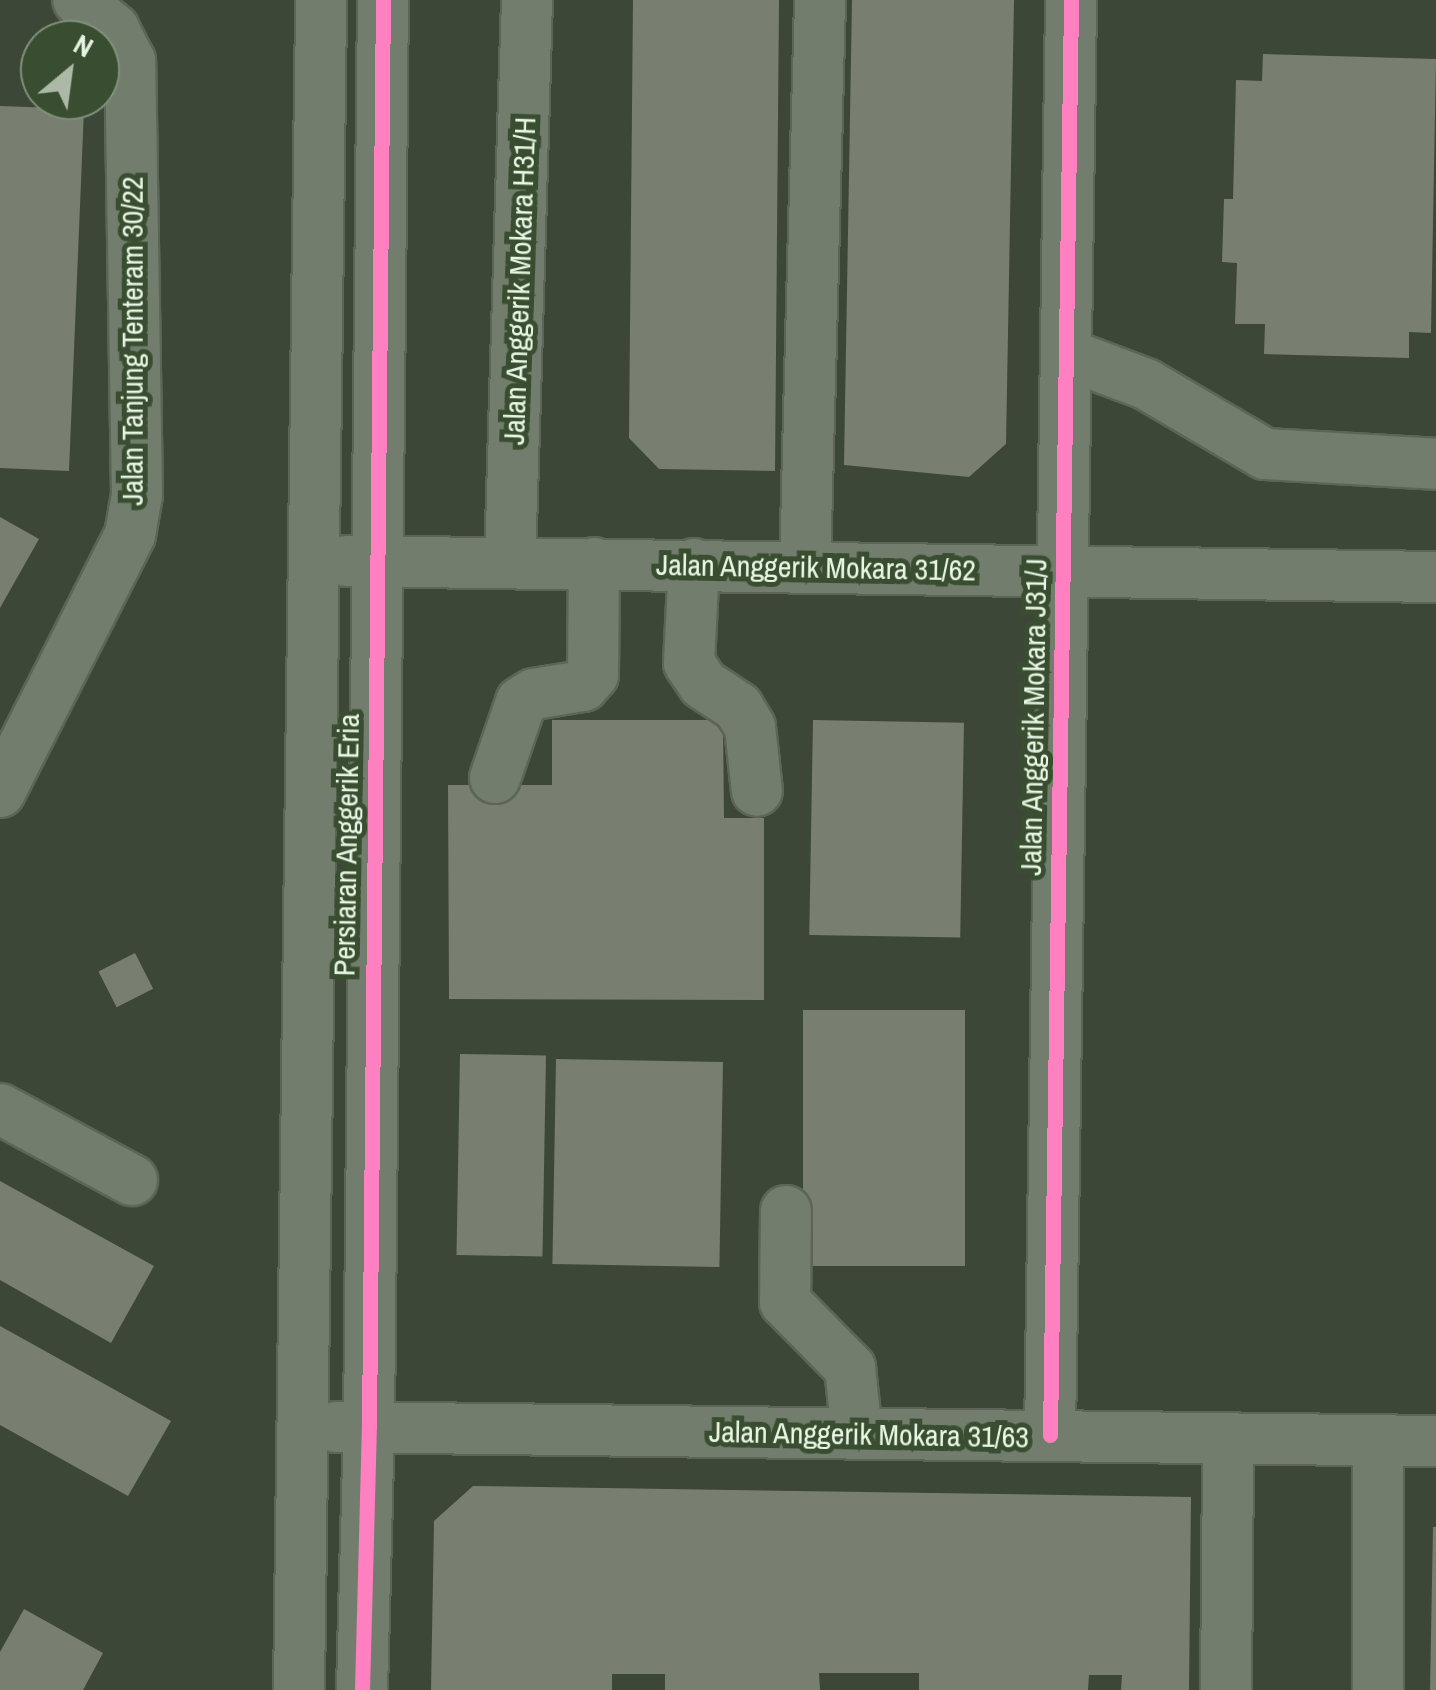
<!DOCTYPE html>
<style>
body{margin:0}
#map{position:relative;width:1436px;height:1690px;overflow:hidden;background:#3c4737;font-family:"Archivo Narrow",sans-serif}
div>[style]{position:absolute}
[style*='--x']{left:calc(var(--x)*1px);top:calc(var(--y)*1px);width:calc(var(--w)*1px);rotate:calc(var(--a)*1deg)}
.building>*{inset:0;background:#787f70;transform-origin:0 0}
.roads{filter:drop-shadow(2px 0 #5c6558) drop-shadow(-2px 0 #5c6558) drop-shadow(0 2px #5c6558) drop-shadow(0 -2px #5c6558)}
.minor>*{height:50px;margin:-25px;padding:0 25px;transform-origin:25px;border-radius:25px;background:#737d6e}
.cycleway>*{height:15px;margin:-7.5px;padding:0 7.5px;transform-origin:7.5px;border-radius:7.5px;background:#ff80c0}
span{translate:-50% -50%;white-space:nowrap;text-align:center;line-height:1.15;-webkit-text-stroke:10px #394e30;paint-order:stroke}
.street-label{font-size:30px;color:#e9f6e4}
.north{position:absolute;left:20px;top:20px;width:100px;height:100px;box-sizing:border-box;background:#394e30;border:2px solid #7f9178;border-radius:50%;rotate:29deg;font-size:28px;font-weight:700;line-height:40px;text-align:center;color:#e9f6e4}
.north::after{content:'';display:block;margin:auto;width:35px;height:45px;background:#acb9a7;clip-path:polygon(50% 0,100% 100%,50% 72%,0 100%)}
</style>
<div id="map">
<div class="building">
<div style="clip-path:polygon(633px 0,779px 0,775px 471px,659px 469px,629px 438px)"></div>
<div style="clip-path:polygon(852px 0,1014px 0,1006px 444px,969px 477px,844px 465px)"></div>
<div style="clip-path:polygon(1263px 54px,1436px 59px,1431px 333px,1409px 332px,1409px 358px,1264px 354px,1265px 324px,1235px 324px,1237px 263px,1222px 262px,1224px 199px,1233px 199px,1236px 80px,1262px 81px)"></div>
<div style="clip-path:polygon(0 106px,84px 109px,69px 471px,0 468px)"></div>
<div style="clip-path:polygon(0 517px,39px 539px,0 608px)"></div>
<div style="clip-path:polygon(552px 720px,723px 720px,724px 818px,764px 818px,764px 1000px,449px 999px,448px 785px,552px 785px)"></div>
<div style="left:813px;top:720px;width:151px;height:215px;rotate:1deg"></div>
<div style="left:135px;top:953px;width:40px;height:41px;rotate:63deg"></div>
<div style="left:803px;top:1010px;width:162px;height:256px"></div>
<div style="left:460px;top:1054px;width:86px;height:201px;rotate:1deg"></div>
<div style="left:556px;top:1059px;width:167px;height:205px;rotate:1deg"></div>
<div style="clip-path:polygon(0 1181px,154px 1266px,111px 1343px,0 1280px)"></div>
<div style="clip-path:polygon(0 1326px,171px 1421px,128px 1496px,0 1425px)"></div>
<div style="clip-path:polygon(473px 1486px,1191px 1497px,1189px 1690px,1121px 1690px,1122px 1675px,1089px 1675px,1088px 1690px,919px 1690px,919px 1673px,819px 1673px,820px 1690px,665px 1690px,665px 1674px,612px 1674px,612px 1690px,431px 1690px,434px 1521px)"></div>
<div style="clip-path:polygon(1433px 1527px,1436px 1527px,1436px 1690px,1430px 1690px)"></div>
<div style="clip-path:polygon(24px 1609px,103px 1653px,83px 1690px,0 1690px,0 1652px)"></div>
</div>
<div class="roads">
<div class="minor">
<div style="--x:1066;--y:354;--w:85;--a:20.6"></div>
<div style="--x:1146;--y:384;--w:138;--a:30.5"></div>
<div style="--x:1265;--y:454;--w:171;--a:3.3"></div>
<div style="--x:346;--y:561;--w:1090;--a:0.84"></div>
<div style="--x:510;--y:562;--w:562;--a:-88.27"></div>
<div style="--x:694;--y:564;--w:99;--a:92.9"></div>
<div style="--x:689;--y:663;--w:25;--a:56"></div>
<div style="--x:703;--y:684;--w:42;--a:33.3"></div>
<div style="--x:738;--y:707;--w:23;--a:59"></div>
<div style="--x:750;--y:727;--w:64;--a:83.8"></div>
<div style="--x:805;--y:566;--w:566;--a:-88.48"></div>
<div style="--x:495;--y:778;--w:80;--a:-71.1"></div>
<div style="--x:521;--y:702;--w:15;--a:-32"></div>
<div style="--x:534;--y:694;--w:50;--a:-9.3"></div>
<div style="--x:583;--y:686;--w:15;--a:-48"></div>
<div style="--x:593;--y:675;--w:112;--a:-89.5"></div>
<div style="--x:0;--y:792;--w:288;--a:-63.2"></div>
<div style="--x:130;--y:535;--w:41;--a:-80.1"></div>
<div style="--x:137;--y:495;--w:434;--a:-90.9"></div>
<div style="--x:130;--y:61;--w:36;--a:-117"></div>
<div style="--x:114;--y:29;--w:46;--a:-141.1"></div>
<div style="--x:0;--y:1109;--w:150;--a:28.3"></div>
<div style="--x:786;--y:1211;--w:91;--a:90.6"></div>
<div style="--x:785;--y:1302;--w:93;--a:45.4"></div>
<div style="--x:850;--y:1368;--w:66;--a:83.9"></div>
<div style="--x:336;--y:1427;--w:1100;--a:0.73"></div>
<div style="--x:1050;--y:1435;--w:1435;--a:-89.16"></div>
<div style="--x:299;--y:1690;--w:1690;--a:-89.25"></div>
<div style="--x:362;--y:1690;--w:263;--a:-88.5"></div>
<div style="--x:369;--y:1427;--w:1427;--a:-89.44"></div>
<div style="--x:1226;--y:1690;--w:252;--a:-89.5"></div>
<div style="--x:1378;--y:1690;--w:250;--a:-90"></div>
</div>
</div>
<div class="cycleway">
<div style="--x:1050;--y:1435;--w:1435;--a:-89.16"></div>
<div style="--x:362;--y:1690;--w:263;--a:-88.5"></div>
<div style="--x:369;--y:1427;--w:1427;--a:-89.44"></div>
</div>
<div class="street-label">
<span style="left:519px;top:281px;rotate:-88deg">Jalan Anggerik Mokara H31/H</span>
<span style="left:132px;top:341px;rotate:-90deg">Jalan Tanjung Tenteram 30/22</span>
<span style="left:816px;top:567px;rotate:1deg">Jalan Anggerik Mokara 31/62</span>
<span style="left:1033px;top:717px;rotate:-89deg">Jalan Anggerik Mokara J31/J</span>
<span style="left:346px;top:845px;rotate:-89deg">Persiaran Anggerik Eria</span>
<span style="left:869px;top:1434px;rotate:1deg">Jalan Anggerik Mokara 31/63</span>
</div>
<div class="north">N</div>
</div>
